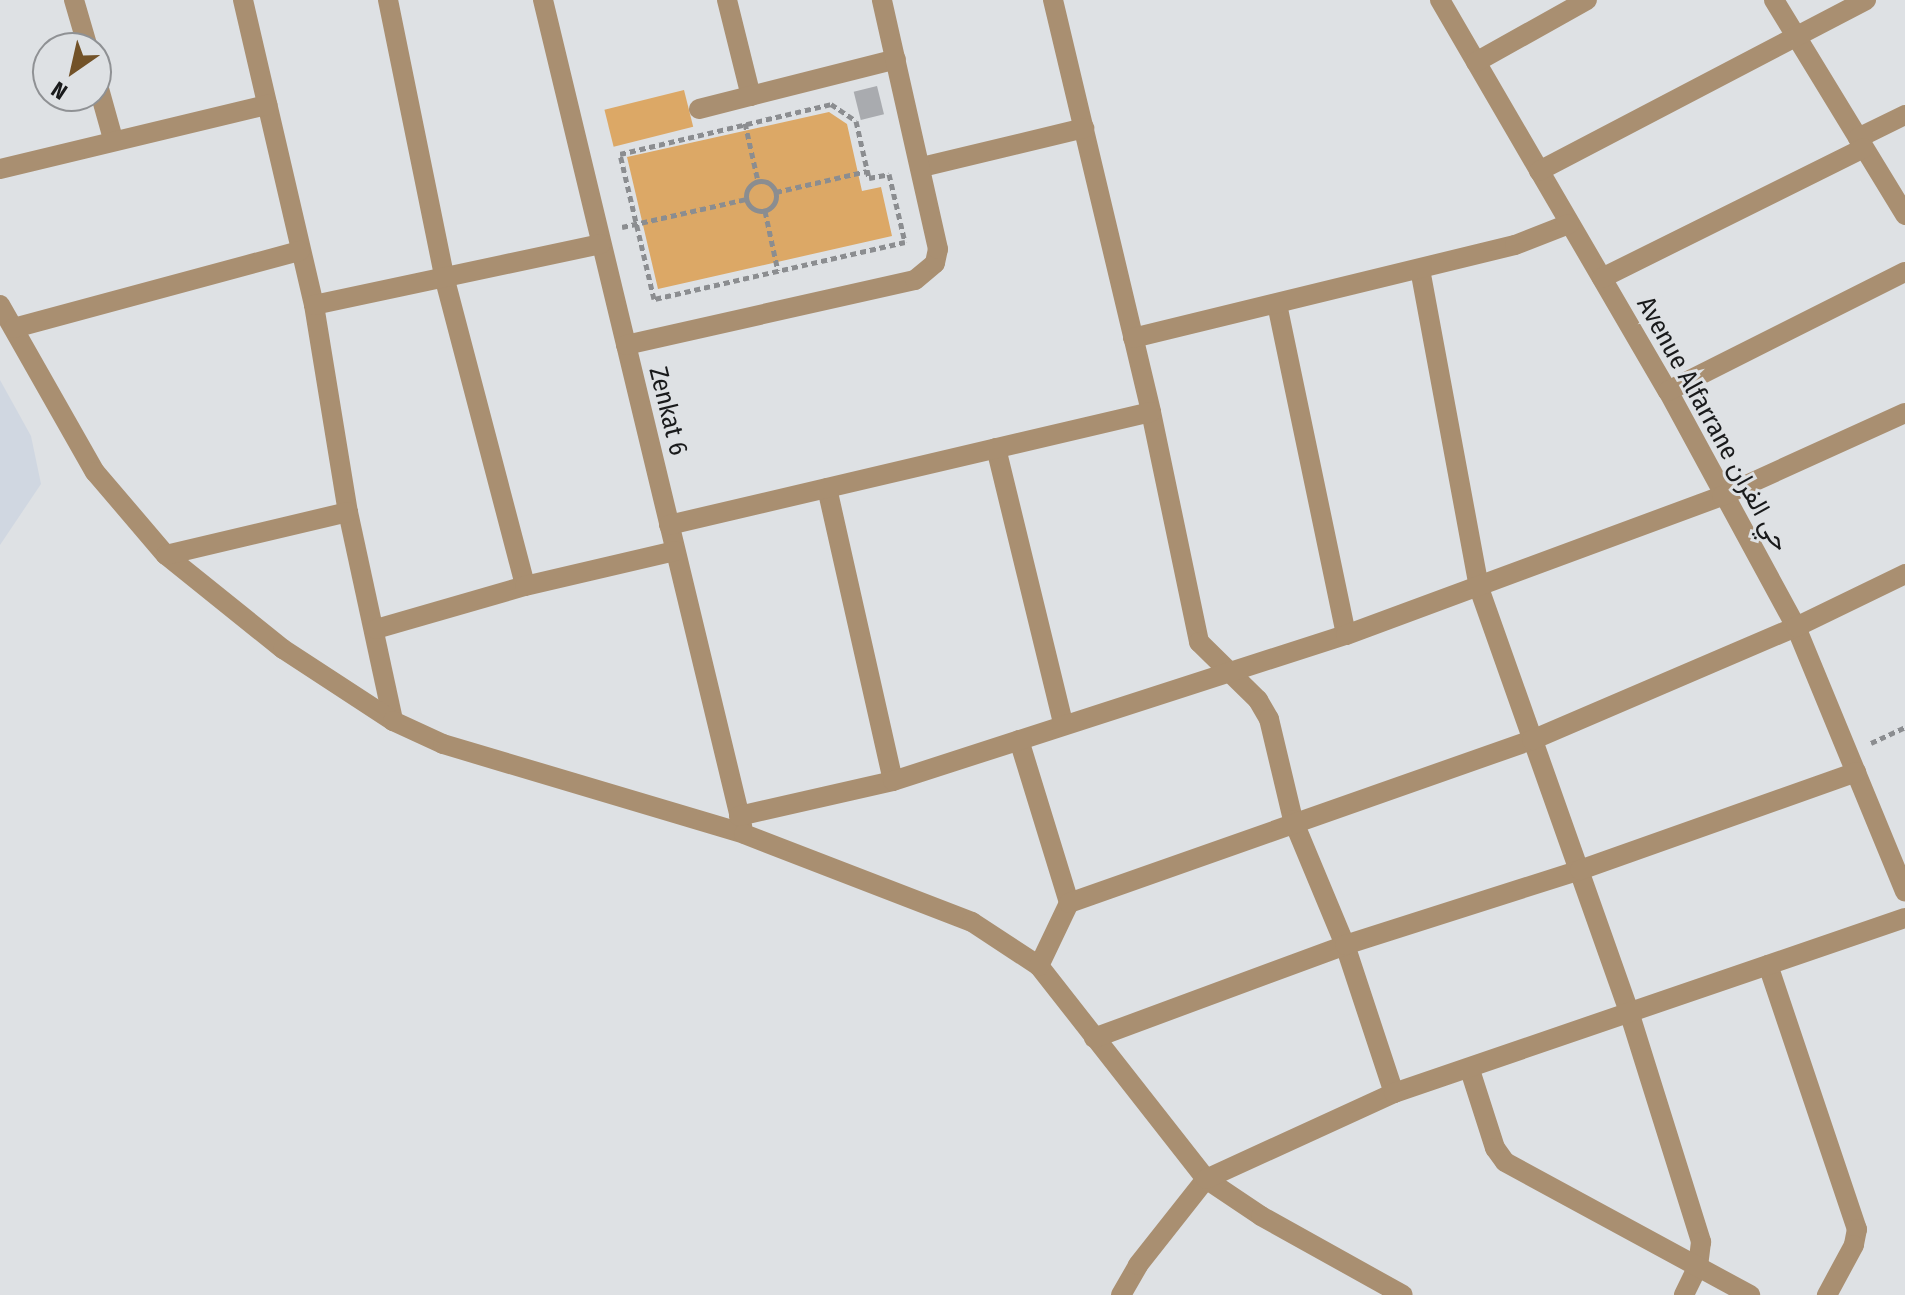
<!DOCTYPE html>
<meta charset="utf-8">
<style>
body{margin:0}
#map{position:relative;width:1905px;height:1295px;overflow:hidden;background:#dee1e4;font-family:"Fira Sans Condensed",Vazirmatn,sans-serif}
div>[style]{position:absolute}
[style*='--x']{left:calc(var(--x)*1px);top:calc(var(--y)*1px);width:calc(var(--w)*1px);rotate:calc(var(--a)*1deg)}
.built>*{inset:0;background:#d0d7e1}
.green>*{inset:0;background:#dca866;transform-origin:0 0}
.building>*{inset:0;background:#a9abaf;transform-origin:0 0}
.path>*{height:5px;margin-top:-2.5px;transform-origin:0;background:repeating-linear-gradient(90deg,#8b8d90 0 6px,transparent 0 10px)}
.path>.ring{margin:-2.5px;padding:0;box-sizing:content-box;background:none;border:5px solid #8b8d90;border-radius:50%}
.street>*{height:20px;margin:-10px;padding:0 10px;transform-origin:10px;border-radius:10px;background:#a98f71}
span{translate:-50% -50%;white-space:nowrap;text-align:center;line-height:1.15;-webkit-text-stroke:6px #dee1e4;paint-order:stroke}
.street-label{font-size:26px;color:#191a1b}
.north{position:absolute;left:32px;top:32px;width:80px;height:80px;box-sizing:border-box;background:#dee1e4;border:2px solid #8f9194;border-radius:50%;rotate:214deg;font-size:22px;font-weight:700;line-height:32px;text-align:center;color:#191a1b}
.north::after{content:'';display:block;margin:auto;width:28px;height:36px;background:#725228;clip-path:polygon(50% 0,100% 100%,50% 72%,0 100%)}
</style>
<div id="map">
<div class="built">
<div style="clip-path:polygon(0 380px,31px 436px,41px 484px,0 545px)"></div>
</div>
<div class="green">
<div style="left:684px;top:90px;width:38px;height:82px;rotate:76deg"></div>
<div style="clip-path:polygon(829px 112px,847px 124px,862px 191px,881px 187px,892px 236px,658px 289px,627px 157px)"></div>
</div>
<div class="building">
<div style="left:877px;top:86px;width:29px;height:24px;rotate:76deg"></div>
</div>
<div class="path">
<div style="--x:831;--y:104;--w:30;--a:34"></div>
<div style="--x:856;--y:121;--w:58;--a:77.2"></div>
<div style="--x:869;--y:178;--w:20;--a:-11"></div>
<div style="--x:889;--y:174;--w:70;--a:76.8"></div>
<div style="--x:905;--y:242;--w:257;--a:167.2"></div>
<div style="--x:654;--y:299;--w:149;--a:-103.2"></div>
<div style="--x:620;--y:154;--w:217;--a:-13.3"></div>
<div style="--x:745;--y:123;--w:59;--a:77.4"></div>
<div class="ring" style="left:746px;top:181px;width:25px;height:25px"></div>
<div style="--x:776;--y:192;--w:93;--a:-13"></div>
<div style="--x:765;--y:211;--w:61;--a:77.8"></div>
<div style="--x:622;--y:227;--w:127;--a:-12.7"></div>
<div style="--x:1871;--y:743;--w:38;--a:-25"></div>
</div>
<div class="street">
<div style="--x:74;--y:0;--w:50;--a:73.7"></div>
<div style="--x:243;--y:0;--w:313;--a:76.9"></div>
<div style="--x:314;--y:305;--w:210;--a:80.7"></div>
<div style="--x:348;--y:512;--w:214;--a:77.8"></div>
<div style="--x:388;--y:0;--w:286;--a:78.5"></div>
<div style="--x:445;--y:280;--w:316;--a:75.3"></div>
<div style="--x:543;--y:0;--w:850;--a:76.45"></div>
<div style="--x:727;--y:0;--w:99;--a:76"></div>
<div style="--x:1053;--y:0;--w:423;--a:76.6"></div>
<div style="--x:1151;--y:412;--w:235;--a:78.2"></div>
<div style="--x:1199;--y:642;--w:83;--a:44.5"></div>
<div style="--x:1258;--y:700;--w:22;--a:60"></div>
<div style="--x:1269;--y:719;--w:104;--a:76.6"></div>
<div style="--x:1293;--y:820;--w:135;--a:67.4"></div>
<div style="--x:1345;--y:945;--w:156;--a:71.7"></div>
<div style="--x:1440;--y:0;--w:453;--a:59.8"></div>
<div style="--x:1668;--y:391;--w:268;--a:61.5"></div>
<div style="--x:1796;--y:627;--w:286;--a:67.6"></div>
<div style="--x:1774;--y:0;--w:252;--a:58.6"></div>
<div style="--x:1476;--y:62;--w:127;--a:-29.2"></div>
<div style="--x:96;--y:78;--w:63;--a:74.4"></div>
<div style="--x:699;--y:109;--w:203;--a:-14.2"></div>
<div style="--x:1858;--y:138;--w:52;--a:-26.1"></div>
<div style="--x:922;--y:167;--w:167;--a:-13.5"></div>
<div style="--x:0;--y:169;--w:275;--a:-13.5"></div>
<div style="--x:1539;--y:171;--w:369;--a:-27.6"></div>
<div style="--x:1420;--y:269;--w:324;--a:79.5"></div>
<div style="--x:1479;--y:588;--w:453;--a:70.5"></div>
<div style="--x:1630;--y:1015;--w:238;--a:72.6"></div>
<div style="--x:1701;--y:1242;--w:24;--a:97"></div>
<div style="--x:1698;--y:1266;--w:32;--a:116"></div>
<div style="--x:1602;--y:278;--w:292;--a:-26.4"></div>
<div style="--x:1277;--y:304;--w:338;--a:78.2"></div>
<div style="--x:0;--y:305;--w:192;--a:60.4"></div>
<div style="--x:95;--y:472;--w:109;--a:49.5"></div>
<div style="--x:166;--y:555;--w:150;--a:38.8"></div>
<div style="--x:283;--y:649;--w:131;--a:33.2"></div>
<div style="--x:393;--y:721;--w:55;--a:24.7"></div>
<div style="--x:443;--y:744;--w:314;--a:16.6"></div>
<div style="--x:744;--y:834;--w:244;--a:21.1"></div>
<div style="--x:972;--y:922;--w:80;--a:33.3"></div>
<div style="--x:1039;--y:966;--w:271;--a:51.9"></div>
<div style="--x:1206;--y:1179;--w:66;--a:33.9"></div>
<div style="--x:1261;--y:1216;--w:162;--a:29.1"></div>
<div style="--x:314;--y:305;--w:293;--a:-12"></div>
<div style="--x:14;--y:328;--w:296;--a:-15.1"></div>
<div style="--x:1133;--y:338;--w:393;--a:-13.7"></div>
<div style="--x:1515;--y:245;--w:58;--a:-21.3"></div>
<div style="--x:626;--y:345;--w:296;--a:-12.7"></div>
<div style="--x:915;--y:280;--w:26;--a:-40"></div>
<div style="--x:935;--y:263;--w:14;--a:-78"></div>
<div style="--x:938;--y:249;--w:255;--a:-102.7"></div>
<div style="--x:1668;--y:391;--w:265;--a:-26.7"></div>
<div style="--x:996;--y:448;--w:283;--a:76.3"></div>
<div style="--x:827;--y:488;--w:300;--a:77.3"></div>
<div style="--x:669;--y:525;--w:495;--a:-13.2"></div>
<div style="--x:166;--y:555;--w:187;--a:-13.3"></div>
<div style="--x:376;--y:629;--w:155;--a:-16.1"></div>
<div style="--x:525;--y:586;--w:154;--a:-13.1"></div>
<div style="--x:1019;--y:740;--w:170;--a:72.9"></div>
<div style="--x:1069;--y:903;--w:70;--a:115.5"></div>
<div style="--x:739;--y:816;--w:158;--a:-12.8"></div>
<div style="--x:893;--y:781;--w:476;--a:-17.9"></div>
<div style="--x:1346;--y:635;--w:401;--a:-20.3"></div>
<div style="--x:1722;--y:496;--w:201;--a:-24.4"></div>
<div style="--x:1069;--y:903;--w:491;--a:-19.4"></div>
<div style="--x:1532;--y:740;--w:287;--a:-23.2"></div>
<div style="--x:1796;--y:627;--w:121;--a:-25.9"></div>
<div style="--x:1768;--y:965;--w:279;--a:71.4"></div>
<div style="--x:1857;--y:1229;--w:16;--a:101"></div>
<div style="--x:1854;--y:1245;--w:57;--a:118.4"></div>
<div style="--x:1094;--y:1038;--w:268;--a:-20.3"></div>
<div style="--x:1345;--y:945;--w:247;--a:-17.7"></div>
<div style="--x:1580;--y:870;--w:293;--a:-19.5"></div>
<div style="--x:1470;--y:1070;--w:82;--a:72.2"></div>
<div style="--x:1495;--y:1148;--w:17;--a:54"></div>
<div style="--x:1505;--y:1162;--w:279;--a:28.5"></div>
<div style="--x:1121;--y:1295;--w:34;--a:-60"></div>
<div style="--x:1138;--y:1265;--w:110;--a:-51.7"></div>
<div style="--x:1206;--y:1179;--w:207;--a:-24.6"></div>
<div style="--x:1394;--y:1093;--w:540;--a:-18.9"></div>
</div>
<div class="street-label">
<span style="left:668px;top:411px;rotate:76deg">Zenkat 6</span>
<span style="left:1713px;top:424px;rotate:61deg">Avenue Alfarrane حي الفران</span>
</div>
<div class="north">N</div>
</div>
